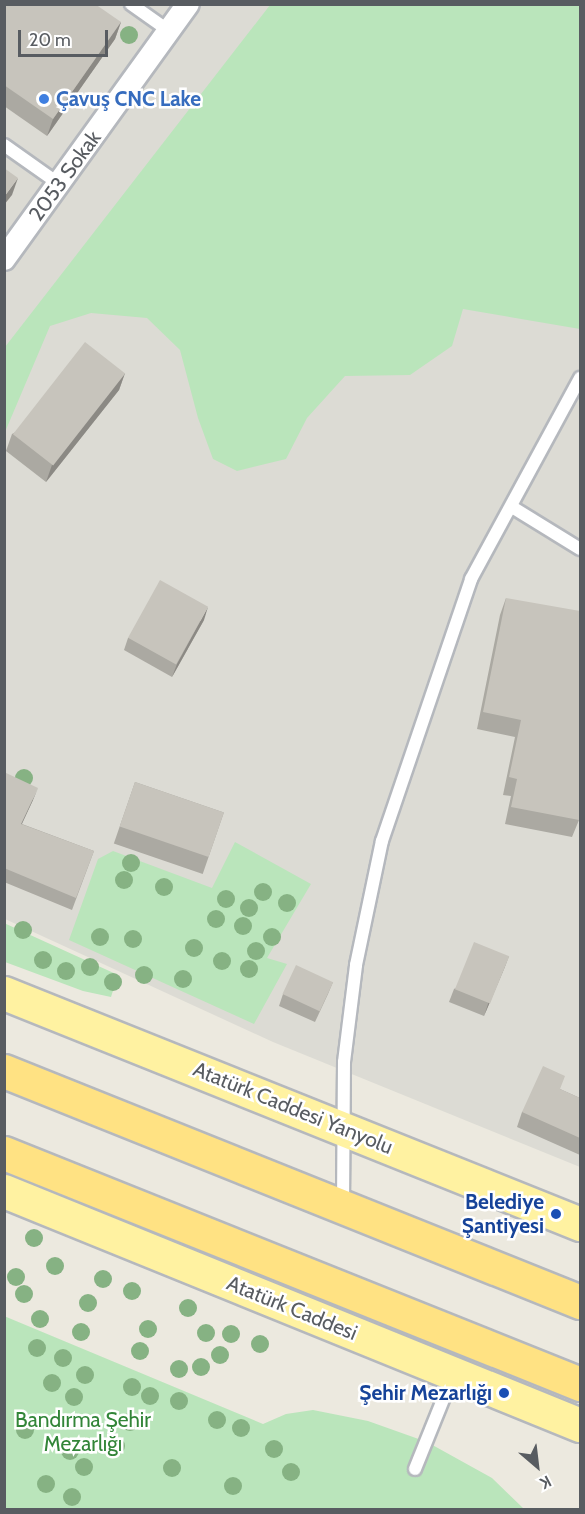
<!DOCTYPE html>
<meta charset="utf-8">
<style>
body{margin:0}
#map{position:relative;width:585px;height:1514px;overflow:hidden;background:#ece9df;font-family:Cabin,sans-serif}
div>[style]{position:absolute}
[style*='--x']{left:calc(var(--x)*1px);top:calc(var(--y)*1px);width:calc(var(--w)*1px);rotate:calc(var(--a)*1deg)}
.industrial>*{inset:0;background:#dcdbd4}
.green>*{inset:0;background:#bae5bb}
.roads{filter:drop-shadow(2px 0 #b5b8bd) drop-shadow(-2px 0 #b5b8bd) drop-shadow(0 2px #b5b8bd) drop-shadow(0 -2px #b5b8bd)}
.lane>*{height:12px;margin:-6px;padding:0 6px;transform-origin:6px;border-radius:6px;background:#fff}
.street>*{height:22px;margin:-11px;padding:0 11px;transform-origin:11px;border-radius:11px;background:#fff}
.primary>*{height:33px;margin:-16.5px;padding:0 16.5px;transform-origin:16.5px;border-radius:16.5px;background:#fff2a1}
.highway>*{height:33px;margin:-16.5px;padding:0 16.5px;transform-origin:16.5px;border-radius:16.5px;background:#ffe283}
.trees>*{width:18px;height:18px;margin:-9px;border-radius:50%;background:#86b283}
.wall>*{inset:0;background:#aba9a2;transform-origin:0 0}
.shaded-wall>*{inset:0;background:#8b8984}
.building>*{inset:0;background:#c7c4bc;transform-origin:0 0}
.dots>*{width:16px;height:16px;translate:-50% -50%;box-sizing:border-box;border:3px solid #fff;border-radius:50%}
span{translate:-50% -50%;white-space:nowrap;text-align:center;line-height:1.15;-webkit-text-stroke:5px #fff;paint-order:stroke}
.shop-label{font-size:21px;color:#366cbe;font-weight:700}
.left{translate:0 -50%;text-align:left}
.street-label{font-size:21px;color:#585c61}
.transit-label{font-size:21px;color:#164399;font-weight:700}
.right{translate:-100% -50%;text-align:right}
.park-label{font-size:21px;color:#328538}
.frame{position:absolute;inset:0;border:6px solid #585c61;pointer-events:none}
.north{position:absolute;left:507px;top:1436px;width:60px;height:60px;-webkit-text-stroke:4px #fff;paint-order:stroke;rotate:152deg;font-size:16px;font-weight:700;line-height:24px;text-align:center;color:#585c61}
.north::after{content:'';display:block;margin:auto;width:21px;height:27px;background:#585c61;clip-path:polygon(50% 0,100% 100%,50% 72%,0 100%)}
.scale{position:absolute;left:18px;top:30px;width:90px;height:27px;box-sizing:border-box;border:3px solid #585c61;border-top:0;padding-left:8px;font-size:18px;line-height:21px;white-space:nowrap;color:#585c61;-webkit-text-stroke:4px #fff;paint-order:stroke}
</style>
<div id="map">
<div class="industrial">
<div style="clip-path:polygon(5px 5px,580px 5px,580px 1167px,273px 1042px,5px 919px)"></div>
</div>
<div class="green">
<div style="clip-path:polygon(270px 5px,580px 5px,580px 329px,463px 309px,452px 346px,410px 375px,345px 376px,307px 418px,286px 459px,237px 471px,213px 459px,198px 418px,180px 350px,147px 318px,91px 313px,50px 326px,5px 432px,5px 347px)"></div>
<div style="clip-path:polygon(235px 842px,311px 884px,267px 958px,287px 964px,254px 1024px,69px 940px,98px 859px,113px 851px,212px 888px)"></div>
<div style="clip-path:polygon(4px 923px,118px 975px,111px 997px,83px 991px,5px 962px)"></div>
<div style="clip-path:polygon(4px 1316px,263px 1424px,286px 1414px,313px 1410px,368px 1421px,427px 1442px,492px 1478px,524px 1509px,5px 1509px)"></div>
</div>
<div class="roads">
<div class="lane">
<div style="--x:131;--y:4;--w:47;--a:35.4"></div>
<div style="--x:4;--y:145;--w:67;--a:35.3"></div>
<div style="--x:512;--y:507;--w:80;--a:31.7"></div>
<div style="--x:343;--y:1205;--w:143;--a:-89.6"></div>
<div style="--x:344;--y:1062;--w:98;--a:-82.9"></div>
<div style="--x:356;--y:965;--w:127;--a:-78.2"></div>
<div style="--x:382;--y:841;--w:277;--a:-71.2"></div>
<div style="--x:471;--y:579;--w:229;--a:-61.5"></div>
<div style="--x:415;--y:1469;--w:101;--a:-68"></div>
</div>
<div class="street">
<div style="--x:4;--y:259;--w:314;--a:-54.2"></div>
</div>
<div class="primary">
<div style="--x:4;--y:993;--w:621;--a:21.85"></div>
<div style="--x:4;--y:1191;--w:622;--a:22.11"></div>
</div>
<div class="highway">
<div style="--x:4;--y:1071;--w:621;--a:21.85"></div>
<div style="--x:4;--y:1153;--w:621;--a:21.85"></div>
</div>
</div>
<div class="trees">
<div style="left:129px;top:35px"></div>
<div style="left:24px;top:778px"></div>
<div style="left:131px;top:863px"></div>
<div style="left:124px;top:880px"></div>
<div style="left:164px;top:887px"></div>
<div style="left:263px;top:892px"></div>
<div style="left:226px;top:899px"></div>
<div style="left:287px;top:903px"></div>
<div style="left:249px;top:908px"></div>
<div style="left:216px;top:919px"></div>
<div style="left:243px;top:926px"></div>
<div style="left:23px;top:930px"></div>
<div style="left:100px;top:937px"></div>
<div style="left:272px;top:937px"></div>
<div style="left:133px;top:939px"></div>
<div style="left:194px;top:948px"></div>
<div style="left:256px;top:951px"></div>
<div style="left:43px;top:960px"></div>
<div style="left:222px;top:961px"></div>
<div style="left:90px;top:967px"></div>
<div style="left:249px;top:969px"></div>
<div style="left:66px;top:971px"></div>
<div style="left:144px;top:975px"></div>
<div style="left:183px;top:979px"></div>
<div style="left:113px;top:982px"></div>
<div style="left:34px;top:1238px"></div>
<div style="left:55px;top:1266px"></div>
<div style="left:16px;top:1277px"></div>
<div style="left:103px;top:1279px"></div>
<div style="left:132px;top:1291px"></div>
<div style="left:24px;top:1294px"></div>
<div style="left:88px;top:1303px"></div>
<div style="left:188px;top:1308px"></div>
<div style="left:40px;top:1319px"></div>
<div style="left:148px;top:1329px"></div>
<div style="left:81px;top:1332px"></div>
<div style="left:206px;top:1333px"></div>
<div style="left:231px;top:1334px"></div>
<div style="left:260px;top:1344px"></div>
<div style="left:37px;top:1348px"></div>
<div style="left:140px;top:1351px"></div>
<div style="left:220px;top:1355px"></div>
<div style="left:63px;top:1358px"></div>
<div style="left:201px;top:1367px"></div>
<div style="left:179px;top:1369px"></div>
<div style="left:85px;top:1375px"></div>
<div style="left:52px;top:1383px"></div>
<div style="left:132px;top:1387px"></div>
<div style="left:150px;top:1396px"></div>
<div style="left:74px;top:1397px"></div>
<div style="left:179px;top:1401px"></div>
<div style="left:217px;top:1420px"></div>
<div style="left:130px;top:1422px"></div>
<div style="left:241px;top:1428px"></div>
<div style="left:25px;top:1430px"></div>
<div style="left:116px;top:1446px"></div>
<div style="left:274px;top:1449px"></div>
<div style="left:70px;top:1451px"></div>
<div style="left:84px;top:1467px"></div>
<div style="left:172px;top:1468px"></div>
<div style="left:291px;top:1472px"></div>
<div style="left:46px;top:1484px"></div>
<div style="left:233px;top:1486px"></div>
<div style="left:72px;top:1497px"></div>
</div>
<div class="wall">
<div style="clip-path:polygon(4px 4px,121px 22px,115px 39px,47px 136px,4px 106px)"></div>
<div style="clip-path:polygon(125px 373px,119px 390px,46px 482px,6px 451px,12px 434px)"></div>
<div style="clip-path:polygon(506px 598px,579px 820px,572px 837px,505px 824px,511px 796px,503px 795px,515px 737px,477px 729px,500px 615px)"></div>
<div style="clip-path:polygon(204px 620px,172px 677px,124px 650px,128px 638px)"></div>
<div style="clip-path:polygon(4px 772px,33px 800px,22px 824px,94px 851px,72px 910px,4px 882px)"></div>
<div style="left:135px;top:782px;width:94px;height:65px;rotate:19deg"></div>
<div style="clip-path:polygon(509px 956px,484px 1016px,449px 1002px,454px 989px)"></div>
<div style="clip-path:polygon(333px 982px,328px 994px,315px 1022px,279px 1006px,283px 994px)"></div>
<div style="clip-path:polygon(560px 1089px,580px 1098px,580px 1155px,517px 1127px,522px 1112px)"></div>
</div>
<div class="shaded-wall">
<div style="clip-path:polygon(121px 22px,115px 39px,47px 136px,53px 119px)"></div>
<div style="clip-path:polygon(18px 178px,12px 195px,4px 205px,4px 197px)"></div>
<div style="clip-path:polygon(125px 373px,119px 390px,46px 482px,52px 465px)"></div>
<div style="clip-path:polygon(208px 607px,204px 620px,172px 677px,177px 664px)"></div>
<div style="clip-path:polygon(38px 788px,33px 800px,16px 836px,21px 824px)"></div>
<div style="clip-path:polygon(509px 956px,504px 969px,484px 1016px,488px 1004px)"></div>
</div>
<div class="building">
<div style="clip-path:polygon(4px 4px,95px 4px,121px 22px,53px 119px,4px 85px)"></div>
<div style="clip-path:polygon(4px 168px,18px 178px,4px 197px)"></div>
<div style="left:85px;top:342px;width:51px;height:117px;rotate:38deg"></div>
<div style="left:160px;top:580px;width:55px;height:66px;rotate:29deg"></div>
<div style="clip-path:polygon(506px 598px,580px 611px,580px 810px,579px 820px,511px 807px,517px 779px,509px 777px,521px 720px,483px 712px)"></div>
<div style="clip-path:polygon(4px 772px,38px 788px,21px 824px,94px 851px,76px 898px,4px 868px)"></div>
<div style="left:135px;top:782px;width:94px;height:47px;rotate:19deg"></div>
<div style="left:474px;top:942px;width:38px;height:51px;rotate:22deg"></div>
<div style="left:296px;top:965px;width:41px;height:32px;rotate:25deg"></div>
<div style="clip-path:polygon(543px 1066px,565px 1076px,560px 1089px,580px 1098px,580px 1138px,522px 1112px)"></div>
</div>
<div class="dots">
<div style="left:44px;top:99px;background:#3f7fe0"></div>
<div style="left:556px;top:1214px;background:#1a4fb4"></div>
<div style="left:504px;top:1393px;background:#1a4fb4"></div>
</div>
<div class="shop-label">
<span class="left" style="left:56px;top:99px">Çavuş CNC Lake</span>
</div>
<div class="street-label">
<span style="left:65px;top:176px;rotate:-54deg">2053 Sokak</span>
<span style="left:293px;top:1108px;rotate:22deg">Atatürk Caddesi Yanyolu</span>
<span style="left:292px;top:1308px;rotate:22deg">Atatürk Caddesi</span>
</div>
<div class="transit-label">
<span class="right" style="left:544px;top:1214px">Belediye<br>Şantiyesi</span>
<span class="right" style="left:492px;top:1393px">Şehir Mezarlığı</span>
</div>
<div class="park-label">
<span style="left:83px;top:1432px">Bandırma Şehir<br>Mezarlığı</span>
</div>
<div class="frame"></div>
<div class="north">K</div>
<div class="scale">20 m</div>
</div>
